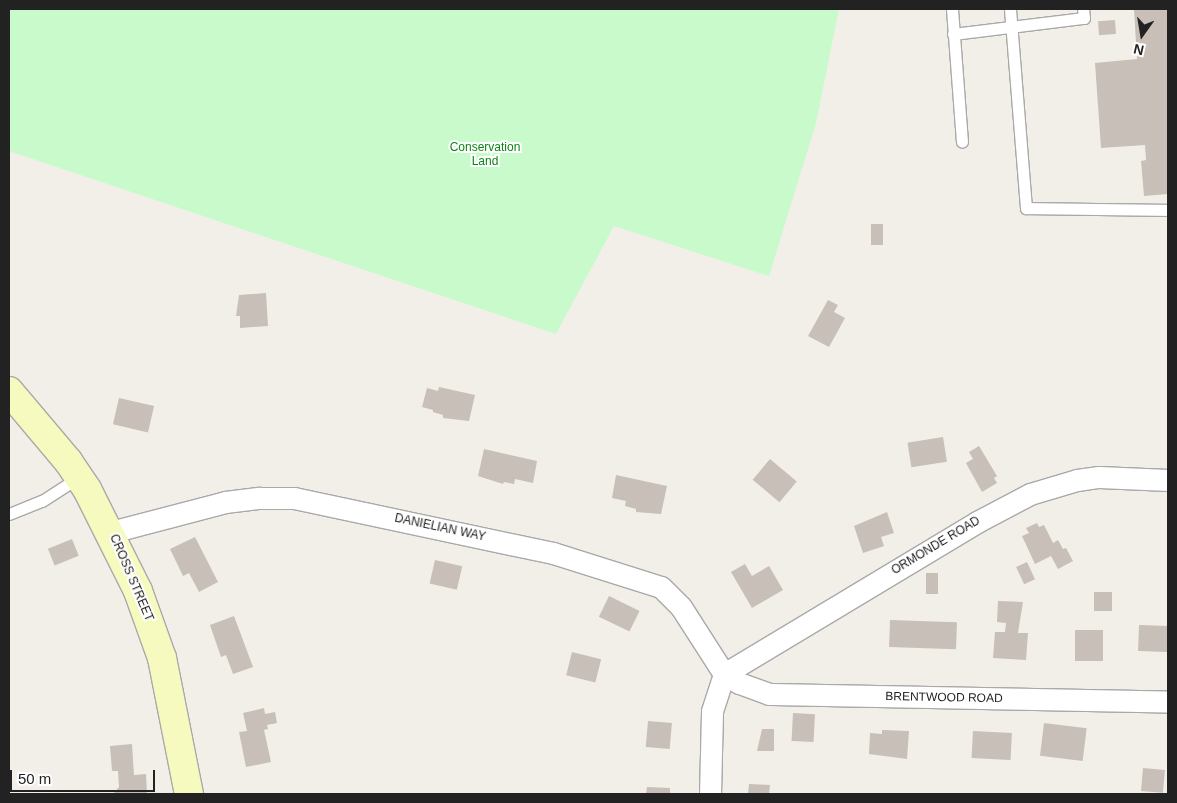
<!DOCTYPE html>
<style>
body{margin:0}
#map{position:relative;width:1177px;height:803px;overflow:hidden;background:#f2efe9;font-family:Helvetica,sans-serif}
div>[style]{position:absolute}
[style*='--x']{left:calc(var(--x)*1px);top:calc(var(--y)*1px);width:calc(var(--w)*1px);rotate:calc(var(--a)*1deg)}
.park>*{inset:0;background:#c8facc}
.building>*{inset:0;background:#c7bfb8;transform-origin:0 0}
.roads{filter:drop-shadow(1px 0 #a9a9a9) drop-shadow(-1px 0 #a9a9a9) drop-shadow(0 1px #a9a9a9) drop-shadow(0 -1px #a9a9a9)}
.lane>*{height:11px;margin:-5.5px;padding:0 5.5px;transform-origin:5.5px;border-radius:5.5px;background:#fff}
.street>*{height:21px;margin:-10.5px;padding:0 10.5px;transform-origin:10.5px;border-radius:10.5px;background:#fff}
.secondary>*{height:28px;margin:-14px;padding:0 14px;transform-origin:14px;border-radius:14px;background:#f7fabf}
span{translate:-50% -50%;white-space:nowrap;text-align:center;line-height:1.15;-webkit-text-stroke:4px #fff;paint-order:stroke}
.park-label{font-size:12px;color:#0c8416}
.street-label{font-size:12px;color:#222}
.frame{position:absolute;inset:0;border:10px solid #222;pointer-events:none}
.north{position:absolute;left:1117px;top:10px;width:50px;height:50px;-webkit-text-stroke:4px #fff;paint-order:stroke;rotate:193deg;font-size:14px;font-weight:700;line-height:20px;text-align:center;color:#222}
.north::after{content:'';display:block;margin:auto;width:18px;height:22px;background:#222;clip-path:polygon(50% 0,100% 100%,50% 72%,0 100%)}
.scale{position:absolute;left:10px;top:770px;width:145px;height:22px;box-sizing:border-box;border:2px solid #222;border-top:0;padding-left:6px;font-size:15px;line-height:18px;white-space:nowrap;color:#222;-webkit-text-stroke:4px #fff;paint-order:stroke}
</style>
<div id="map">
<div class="park">
<div style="clip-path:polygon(9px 9px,839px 9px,816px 123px,769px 276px,614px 226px,556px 334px,9px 151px)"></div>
</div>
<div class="building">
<div style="clip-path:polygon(1134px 9px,1168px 9px,1168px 194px,1144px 196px,1141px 161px,1146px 160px,1145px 145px,1101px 148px,1095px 63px,1137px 59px)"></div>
<div style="left:1115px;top:20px;width:14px;height:17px;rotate:86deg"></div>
<div style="left:883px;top:224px;width:21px;height:12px;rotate:90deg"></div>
<div style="clip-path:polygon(266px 293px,268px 326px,240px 328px,240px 316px,236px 316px,239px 295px)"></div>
<div style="clip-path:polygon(828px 300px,838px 305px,834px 312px,845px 318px,829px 347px,808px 336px)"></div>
<div style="clip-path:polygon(439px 387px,475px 395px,469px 421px,443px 418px,443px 415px,433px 412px,433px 410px,422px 407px,427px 388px,438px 391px)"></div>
<div style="left:119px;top:398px;width:36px;height:27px;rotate:13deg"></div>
<div style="left:943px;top:437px;width:25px;height:36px;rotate:81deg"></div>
<div style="clip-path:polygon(979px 446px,997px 476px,994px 478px,997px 483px,982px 492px,966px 463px,973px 459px,969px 452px)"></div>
<div style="clip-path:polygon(484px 449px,537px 461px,533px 483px,515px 479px,514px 484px,504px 482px,503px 484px,478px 476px)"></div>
<div style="left:770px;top:459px;width:35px;height:27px;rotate:40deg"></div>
<div style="clip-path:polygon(616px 475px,667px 486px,661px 514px,636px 512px,636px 509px,625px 506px,626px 501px,612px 498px)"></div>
<div style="clip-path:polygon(887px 512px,894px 533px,881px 537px,884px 546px,863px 553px,854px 526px)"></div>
<div style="clip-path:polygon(1037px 523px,1039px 527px,1044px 525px,1053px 543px,1058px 540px,1063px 549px,1066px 548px,1073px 561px,1058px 569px,1051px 556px,1035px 564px,1022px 536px,1029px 533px,1026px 528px)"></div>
<div style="clip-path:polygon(195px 537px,218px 582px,199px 592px,189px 573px,183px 576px,170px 549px)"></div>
<div style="left:72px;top:539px;width:18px;height:26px;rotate:68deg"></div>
<div style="left:435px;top:560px;width:28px;height:24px;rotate:13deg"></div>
<div style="left:1027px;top:562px;width:19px;height:12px;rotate:65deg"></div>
<div style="clip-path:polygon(745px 564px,752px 576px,769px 566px,783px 590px,752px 608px,731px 572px)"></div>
<div style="left:926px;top:573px;width:12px;height:21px"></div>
<div style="left:1112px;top:592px;width:19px;height:18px;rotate:90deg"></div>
<div style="left:609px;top:596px;width:34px;height:23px;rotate:26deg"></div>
<div style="clip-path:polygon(998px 601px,1023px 602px,1018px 633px,1028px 633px,1026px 660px,993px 658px,995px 632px,1005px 632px,1006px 623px,997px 622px)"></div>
<div style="clip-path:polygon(234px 616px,253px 667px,233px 674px,226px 655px,221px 657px,210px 625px)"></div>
<div style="left:890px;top:620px;width:67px;height:27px;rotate:2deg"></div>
<div style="left:1139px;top:625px;width:29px;height:26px;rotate:2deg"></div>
<div style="left:1075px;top:630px;width:28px;height:31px"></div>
<div style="left:572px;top:652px;width:30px;height:24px;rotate:14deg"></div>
<div style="clip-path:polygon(264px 708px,265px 714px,275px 712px,277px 723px,267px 725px,268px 729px,264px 730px,271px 762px,246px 767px,239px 732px,247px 731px,243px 713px)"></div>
<div style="left:793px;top:713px;width:22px;height:28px;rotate:3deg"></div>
<div style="left:648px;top:721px;width:24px;height:26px;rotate:5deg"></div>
<div style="left:1044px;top:723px;width:43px;height:33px;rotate:7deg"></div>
<div style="clip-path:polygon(762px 729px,774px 729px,774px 751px,757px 751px)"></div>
<div style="clip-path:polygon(882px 730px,909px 731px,907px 759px,869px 754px,870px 733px,882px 734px)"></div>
<div style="left:973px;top:731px;width:39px;height:27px;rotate:3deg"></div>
<div style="clip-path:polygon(132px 744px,134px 775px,146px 774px,147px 794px,113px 794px,119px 787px,118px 771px,112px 771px,110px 746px)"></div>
<div style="left:1143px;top:768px;width:22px;height:23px;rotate:5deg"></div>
<div style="clip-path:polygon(749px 784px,770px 785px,769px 794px,748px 794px)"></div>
<div style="clip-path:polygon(647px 787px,670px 788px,670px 794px,646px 794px)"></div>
</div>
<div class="roads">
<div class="lane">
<div style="--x:952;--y:9;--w:133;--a:85.7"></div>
<div style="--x:1010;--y:9;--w:200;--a:85.4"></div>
<div style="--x:1026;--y:208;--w:142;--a:0.8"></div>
<div style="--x:953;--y:34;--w:132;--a:-7"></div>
<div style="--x:1084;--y:18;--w:9;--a:-96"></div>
<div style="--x:9;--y:514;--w:35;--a:-22"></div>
<div style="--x:42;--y:501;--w:44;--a:-33"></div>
</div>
<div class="street">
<div style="--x:111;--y:532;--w:118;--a:-14.7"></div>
<div style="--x:225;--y:502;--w:35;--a:-7"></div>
<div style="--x:260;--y:498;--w:34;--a:0"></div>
<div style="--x:294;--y:498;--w:265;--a:12"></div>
<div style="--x:553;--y:553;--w:113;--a:17.5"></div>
<div style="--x:661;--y:587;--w:28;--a:45"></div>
<div style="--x:681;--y:607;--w:80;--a:57.3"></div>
<div style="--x:724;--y:674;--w:17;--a:31"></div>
<div style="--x:739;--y:683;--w:32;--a:20"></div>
<div style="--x:769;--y:694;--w:399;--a:1.1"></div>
<div style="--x:724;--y:674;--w:295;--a:-31"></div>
<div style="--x:977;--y:522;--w:60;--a:-27.8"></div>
<div style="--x:1030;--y:494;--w:49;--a:-16.6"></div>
<div style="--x:1077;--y:480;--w:22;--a:-8"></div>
<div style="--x:1099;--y:477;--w:69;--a:2.5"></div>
<div style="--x:710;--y:794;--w:83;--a:-88.6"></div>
<div style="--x:712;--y:711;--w:39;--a:-72"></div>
</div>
<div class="secondary">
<div style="--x:9;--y:391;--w:92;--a:49.9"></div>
<div style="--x:68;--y:461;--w:34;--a:56"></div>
<div style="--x:87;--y:489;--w:114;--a:63.4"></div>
<div style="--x:138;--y:591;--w:71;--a:70.3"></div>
<div style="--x:162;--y:658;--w:139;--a:78.8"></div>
</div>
</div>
<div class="park-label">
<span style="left:485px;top:155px">Conservation<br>Land</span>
</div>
<div class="street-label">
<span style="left:440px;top:528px;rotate:12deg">DANIELIAN WAY</span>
<span style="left:936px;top:546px;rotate:-31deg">ORMONDE ROAD</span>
<span style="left:131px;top:578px;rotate:67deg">CROSS STREET</span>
<span style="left:944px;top:698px;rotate:1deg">BRENTWOOD ROAD</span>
</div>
<div class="frame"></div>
<div class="north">N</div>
<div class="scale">50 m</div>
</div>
